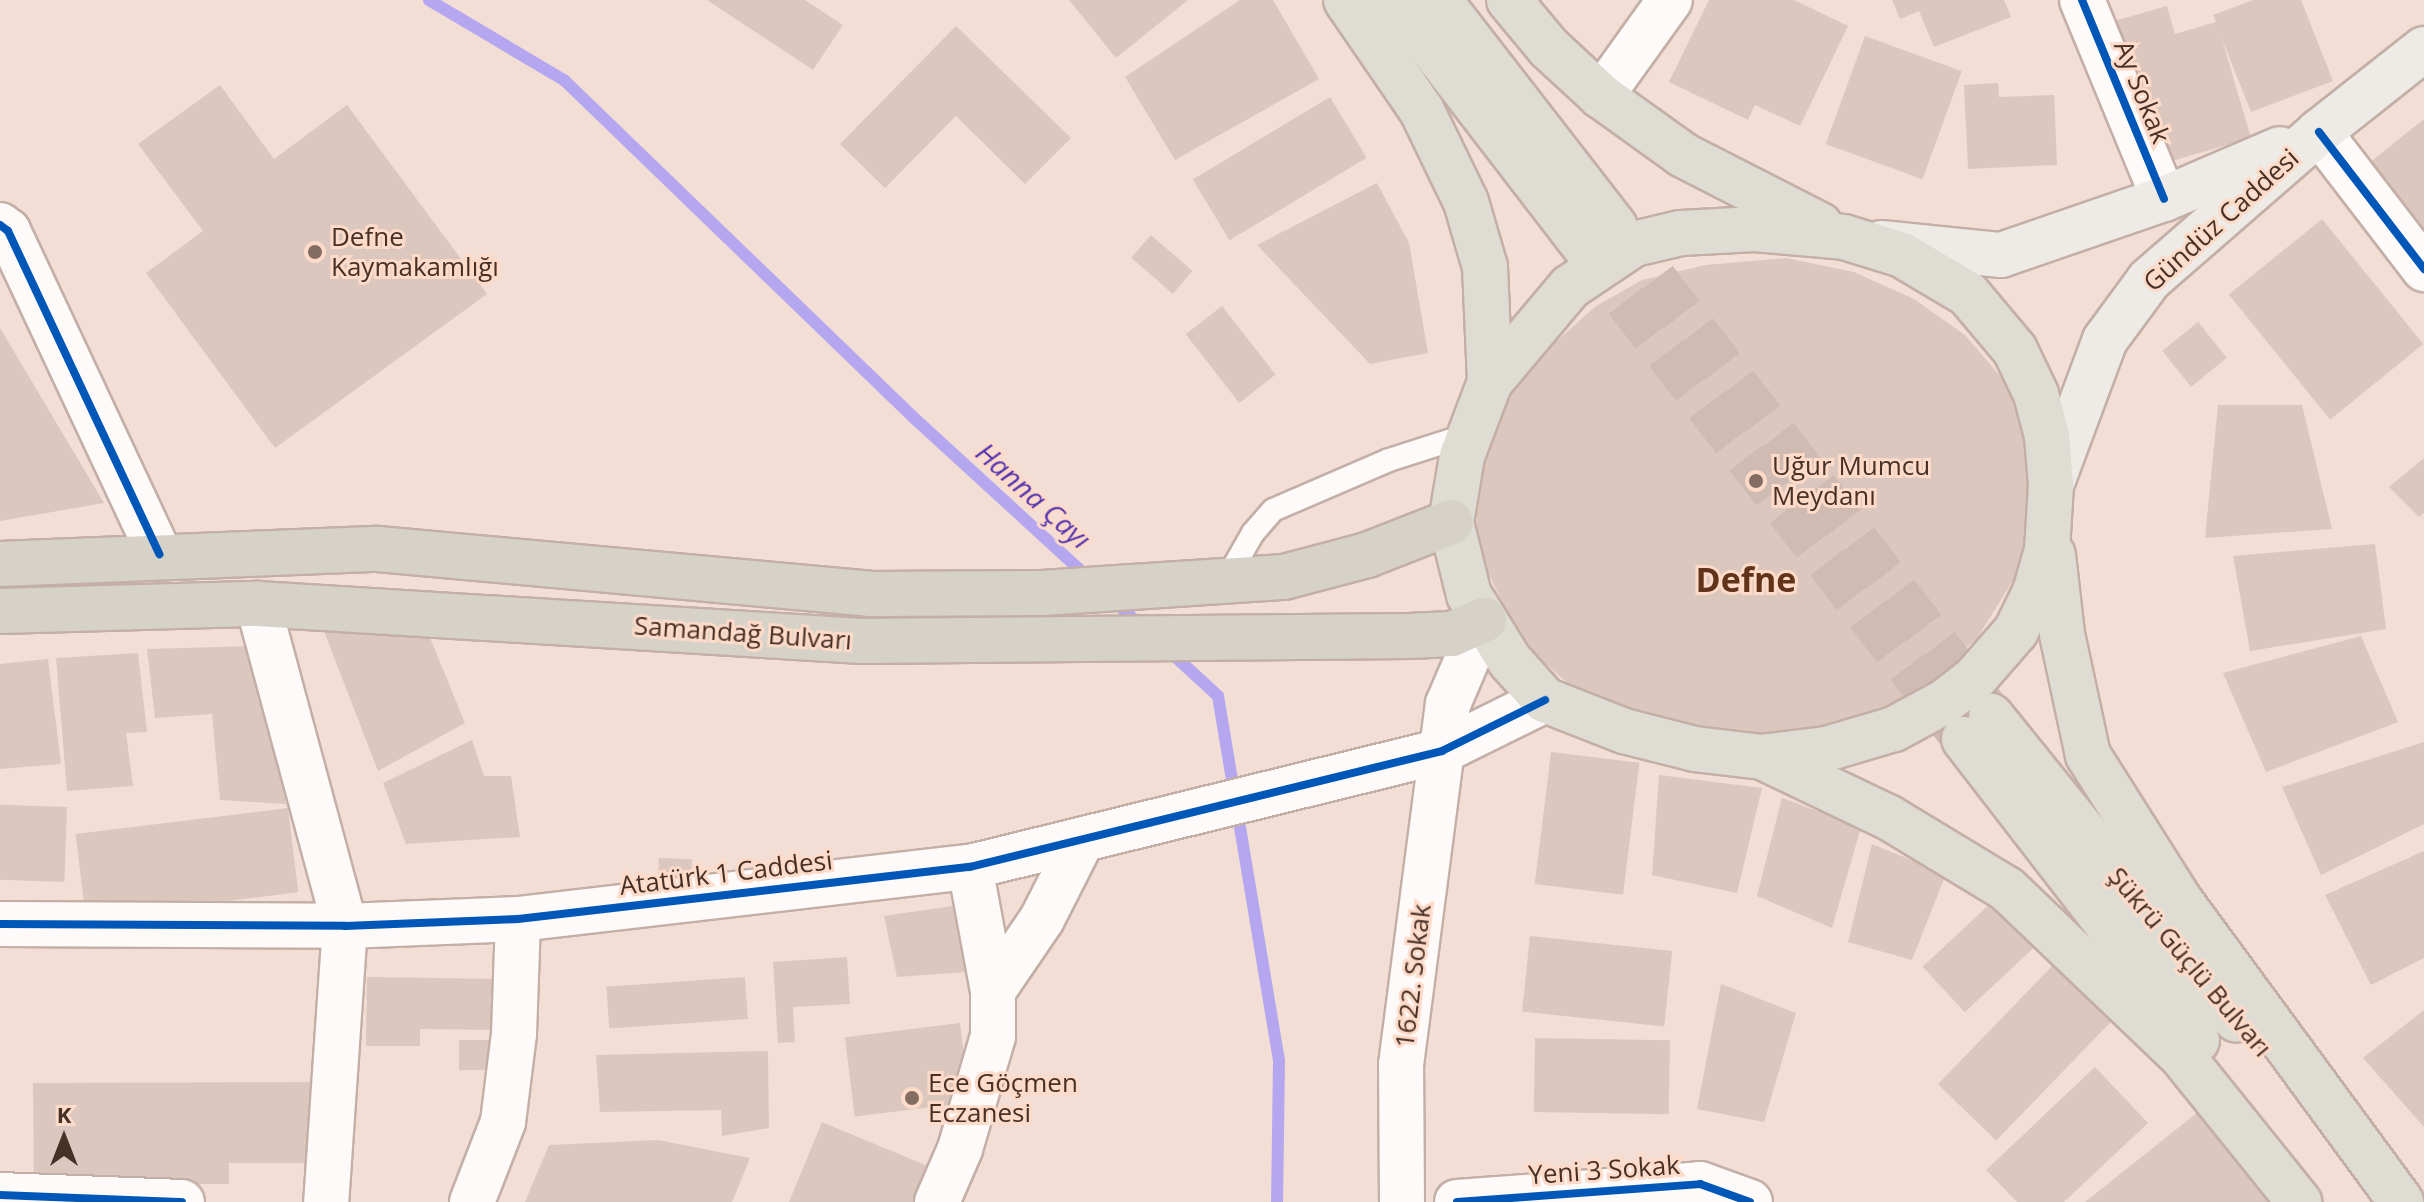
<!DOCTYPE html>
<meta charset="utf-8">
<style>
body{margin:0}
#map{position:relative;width:2424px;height:1202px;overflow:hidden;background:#f2ded5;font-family:"Open Sans",sans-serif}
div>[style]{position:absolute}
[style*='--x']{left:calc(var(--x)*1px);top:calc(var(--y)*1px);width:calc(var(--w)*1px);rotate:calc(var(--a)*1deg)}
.stream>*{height:12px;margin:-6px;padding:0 6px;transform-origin:6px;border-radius:6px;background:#b5a6f0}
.building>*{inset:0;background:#dbc7be;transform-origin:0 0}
.primary-tunnel>*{height:44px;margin-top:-22px;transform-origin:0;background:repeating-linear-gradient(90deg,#d0bbb2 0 44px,transparent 0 66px)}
.roads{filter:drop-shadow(2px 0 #c3afa6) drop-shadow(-2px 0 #c3afa6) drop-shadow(0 2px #c3afa6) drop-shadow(0 -2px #c3afa6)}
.service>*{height:22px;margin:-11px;padding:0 11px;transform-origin:11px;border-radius:11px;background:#fdfaf9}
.minor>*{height:44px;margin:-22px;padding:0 22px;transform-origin:22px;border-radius:22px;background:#fdfaf9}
.secondary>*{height:44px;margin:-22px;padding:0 22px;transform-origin:22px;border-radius:22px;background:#eeebe6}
.primary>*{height:44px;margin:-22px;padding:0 22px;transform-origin:22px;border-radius:22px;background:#dfdcd4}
.trunk>*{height:44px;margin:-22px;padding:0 22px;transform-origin:22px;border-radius:22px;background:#d6d2c8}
.cycleway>*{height:8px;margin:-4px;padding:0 4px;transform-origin:4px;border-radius:4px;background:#0057b8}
.dots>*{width:22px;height:22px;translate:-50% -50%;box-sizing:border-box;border:4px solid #fedac9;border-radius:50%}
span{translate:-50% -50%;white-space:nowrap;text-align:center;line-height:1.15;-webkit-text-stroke:6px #fedac9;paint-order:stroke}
.street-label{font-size:26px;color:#473025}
.poi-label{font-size:26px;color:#473025}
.left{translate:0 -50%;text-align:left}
.water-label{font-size:28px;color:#5234b1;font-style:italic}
.district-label{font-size:34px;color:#62331b;font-weight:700}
.north{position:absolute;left:24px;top:1098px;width:80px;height:80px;-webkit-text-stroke:6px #fedac9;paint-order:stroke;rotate:0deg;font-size:22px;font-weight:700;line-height:32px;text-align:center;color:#473025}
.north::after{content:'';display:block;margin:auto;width:28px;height:36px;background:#473025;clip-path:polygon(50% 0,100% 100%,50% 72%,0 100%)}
</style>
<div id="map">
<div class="stream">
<div style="--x:429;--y:0;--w:157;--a:30.7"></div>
<div style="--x:564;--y:80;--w:485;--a:44"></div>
<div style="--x:913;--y:417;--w:239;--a:42.5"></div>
<div style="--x:1112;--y:599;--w:41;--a:43"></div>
<div style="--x:1168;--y:650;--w:68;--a:42.6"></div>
<div style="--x:1218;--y:696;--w:370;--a:80.5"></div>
<div style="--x:1279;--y:1061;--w:141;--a:90.8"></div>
</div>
<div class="building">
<div style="clip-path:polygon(707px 0,805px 0,843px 25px,813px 70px)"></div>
<div style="clip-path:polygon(1069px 0,1188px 0,1116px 58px)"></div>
<div style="clip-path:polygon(1240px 0,1273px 0,1319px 79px,1175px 160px,1125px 77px)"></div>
<div style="clip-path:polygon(1709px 0,1794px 0,1848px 26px,1800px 126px,1755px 105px,1748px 120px,1669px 82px)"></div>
<div style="clip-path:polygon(1892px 0,2004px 0,2011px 17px,1934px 47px,1919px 11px,1900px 19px)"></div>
<div style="clip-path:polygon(2253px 0,2301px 0,2333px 81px,2251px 112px,2222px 39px,2251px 138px,2151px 167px,2093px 27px,2167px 6px,2175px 34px,2216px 22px,2213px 15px)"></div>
<div style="clip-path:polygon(956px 26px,1071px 138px,1025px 184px,956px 116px,885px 188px,840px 144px)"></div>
<div style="left:1865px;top:36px;width:103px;height:115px;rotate:20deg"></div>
<div style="clip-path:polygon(1998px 83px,1999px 97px,2054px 95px,2057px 165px,1968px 169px,1964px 85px)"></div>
<div style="clip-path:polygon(220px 85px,274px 159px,347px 105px,487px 294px,275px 448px,146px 273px,203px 231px,138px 144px)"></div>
<div style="left:1330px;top:97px;width:71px;height:160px;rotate:59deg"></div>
<div style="clip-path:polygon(2424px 119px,2424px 232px,2368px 164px)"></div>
<div style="clip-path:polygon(1377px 183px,1409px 243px,1428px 353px,1370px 364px,1257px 245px)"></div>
<div style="left:2322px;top:219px;width:161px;height:120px;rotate:51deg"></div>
<div style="left:1151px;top:235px;width:55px;height:30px;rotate:41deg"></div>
<div style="clip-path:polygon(1786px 258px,1854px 272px,1914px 299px,1965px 335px,2014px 392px,2030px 450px,2036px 511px,2014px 579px,1976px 640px,1882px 714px,1807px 733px,1730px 737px,1588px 701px,1521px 642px,1475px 545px,1480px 450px,1505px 399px,1532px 363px,1596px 306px,1642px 280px,1706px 265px)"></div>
<div style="left:1222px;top:306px;width:87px;height:46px;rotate:52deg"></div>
<div style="left:2198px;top:322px;width:46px;height:46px;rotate:51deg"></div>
<div style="clip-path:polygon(0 328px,104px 503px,0 521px)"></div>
<div style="clip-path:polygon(2218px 405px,2302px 405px,2332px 529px,2205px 538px)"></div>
<div style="clip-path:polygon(2424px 458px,2424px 513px,2419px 517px,2389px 487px)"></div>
<div style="clip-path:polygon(2375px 544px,2386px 629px,2250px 651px,2233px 556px)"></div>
<div style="clip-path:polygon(322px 626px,426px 628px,465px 723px,378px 771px)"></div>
<div style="clip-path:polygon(2361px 636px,2398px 722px,2266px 772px,2223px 673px)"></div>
<div style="clip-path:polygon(254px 646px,286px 804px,220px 800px,212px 714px,155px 718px,147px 649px)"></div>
<div style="clip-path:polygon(138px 653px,147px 732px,126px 733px,133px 786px,67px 791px,56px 658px)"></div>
<div style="clip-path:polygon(48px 659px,61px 764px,0 769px,0 664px)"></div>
<div style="clip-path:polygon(472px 740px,484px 776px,511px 776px,520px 837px,406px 844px,383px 783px)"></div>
<div style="clip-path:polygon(2424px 742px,2424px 824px,2321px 875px,2282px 787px)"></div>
<div style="left:1551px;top:752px;width:89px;height:133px;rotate:7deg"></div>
<div style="clip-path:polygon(1659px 775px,1762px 788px,1737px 893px,1652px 875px)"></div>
<div style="clip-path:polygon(1782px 798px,1861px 827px,1832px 928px,1757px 896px)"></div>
<div style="left:67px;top:807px;width:75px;height:67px;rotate:92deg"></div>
<div style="left:288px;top:808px;width:85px;height:214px;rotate:83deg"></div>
<div style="clip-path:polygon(1872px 844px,1946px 874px,1912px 960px,1848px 942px)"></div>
<div style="clip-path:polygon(2424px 851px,2424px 958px,2371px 985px,2325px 895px)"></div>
<div style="left:659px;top:858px;width:33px;height:27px;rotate:2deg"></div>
<div style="left:1992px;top:902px;width:62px;height:95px;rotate:47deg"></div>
<div style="clip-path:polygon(966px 904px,980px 971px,897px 977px,884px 916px)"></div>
<div style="left:1530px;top:936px;width:143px;height:76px;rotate:6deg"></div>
<div style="clip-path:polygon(847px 957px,850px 1004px,793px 1007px,795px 1042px,778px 1043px,773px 962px)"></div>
<div style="left:2056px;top:962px;width:81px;height:170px;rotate:44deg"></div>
<div style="clip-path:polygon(367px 977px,504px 979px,504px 1030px,420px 1029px,420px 1046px,366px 1046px)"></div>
<div style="left:745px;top:977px;width:42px;height:139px;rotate:86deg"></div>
<div style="clip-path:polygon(1721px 984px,1796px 1013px,1764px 1122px,1697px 1109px)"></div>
<div style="clip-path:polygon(2424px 1010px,2424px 1127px,2363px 1058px)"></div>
<div style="left:960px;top:1023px;width:80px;height:116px;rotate:83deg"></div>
<div style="left:1535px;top:1038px;width:135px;height:74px;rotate:1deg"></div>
<div style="left:459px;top:1040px;width:38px;height:30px"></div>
<div style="clip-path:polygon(768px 1051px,769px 1128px,722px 1136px,721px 1110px,600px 1112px,596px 1055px)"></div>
<div style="clip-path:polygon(2095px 1067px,2148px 1123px,2064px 1202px,2017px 1202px,1986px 1170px)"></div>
<div style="clip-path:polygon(312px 1082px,312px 1163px,229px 1163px,229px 1184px,34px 1184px,33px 1083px)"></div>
<div style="clip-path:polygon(2198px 1112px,2278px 1202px,2085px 1202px)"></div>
<div style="clip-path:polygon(822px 1122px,935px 1169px,921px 1202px,789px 1202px)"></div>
<div style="clip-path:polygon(658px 1140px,750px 1158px,732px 1202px,525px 1202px,549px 1145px)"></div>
</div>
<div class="primary-tunnel">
<div style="--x:1615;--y:227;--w:615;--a:52.4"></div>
<div style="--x:1586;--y:248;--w:613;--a:52.42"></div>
</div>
<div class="roads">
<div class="service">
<div style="--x:1225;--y:582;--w:56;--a:-60.3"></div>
<div style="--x:1253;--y:533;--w:30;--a:-49"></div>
<div style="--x:1273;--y:510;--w:126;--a:-23.3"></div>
<div style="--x:1389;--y:460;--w:85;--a:-17.8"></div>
</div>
<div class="minor">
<div style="--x:2082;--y:0;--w:215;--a:67.6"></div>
<div style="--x:1601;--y:96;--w:118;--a:-54.3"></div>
<div style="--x:2319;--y:132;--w:173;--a:52.5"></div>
<div style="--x:0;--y:225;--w:10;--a:37"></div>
<div style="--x:8;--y:231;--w:357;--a:64.9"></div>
<div style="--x:258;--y:604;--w:334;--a:74.9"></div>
<div style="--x:345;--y:926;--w:277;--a:93.9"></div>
<div style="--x:0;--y:924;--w:345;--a:0.3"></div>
<div style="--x:345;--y:926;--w:173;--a:-2.3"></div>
<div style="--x:518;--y:919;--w:455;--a:-6.6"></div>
<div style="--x:970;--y:867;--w:486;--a:-13.8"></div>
<div style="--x:1442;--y:751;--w:115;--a:-26.3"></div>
<div style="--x:993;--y:991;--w:87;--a:-55.8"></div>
<div style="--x:1042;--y:919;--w:89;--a:-63.1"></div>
<div style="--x:0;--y:1195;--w:182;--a:2.2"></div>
<div style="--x:472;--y:1202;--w:86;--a:-68.8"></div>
<div style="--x:503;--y:1122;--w:89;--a:-82.9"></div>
<div style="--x:514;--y:1034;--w:115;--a:-88"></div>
<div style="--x:937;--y:1202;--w:58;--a:-66.5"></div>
<div style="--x:960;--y:1149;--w:118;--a:-73.7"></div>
<div style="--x:993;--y:1036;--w:45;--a:-90"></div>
<div style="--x:993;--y:991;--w:126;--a:-100.5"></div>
<div style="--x:1402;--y:1202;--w:137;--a:-90.4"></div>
<div style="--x:1401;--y:1065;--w:364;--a:-82.6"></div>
<div style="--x:1448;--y:704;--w:91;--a:-66.8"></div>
<div style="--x:1457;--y:1202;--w:244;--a:-4.2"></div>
<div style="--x:1700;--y:1184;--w:53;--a:19.8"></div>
</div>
<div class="secondary">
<div style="--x:1881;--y:243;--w:121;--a:5.7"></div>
<div style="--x:2001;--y:255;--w:172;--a:-19"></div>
<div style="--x:2164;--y:199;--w:126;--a:-23.3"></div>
<div style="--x:2051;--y:485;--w:155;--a:-69.6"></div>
<div style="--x:2105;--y:340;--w:74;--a:-53.7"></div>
<div style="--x:2149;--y:280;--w:225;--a:-41"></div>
<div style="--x:2319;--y:132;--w:134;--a:-38.3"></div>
</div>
<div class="primary">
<div style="--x:1346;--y:0;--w:135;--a:55.6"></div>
<div style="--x:1422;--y:111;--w:101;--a:64.2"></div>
<div style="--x:1466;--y:202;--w:68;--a:73.7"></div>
<div style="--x:1485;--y:267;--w:115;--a:87.5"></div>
<div style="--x:1395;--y:0;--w:313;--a:52.4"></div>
<div style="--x:1439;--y:0;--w:287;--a:52.2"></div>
<div style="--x:1509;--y:0;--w:62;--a:50.2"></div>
<div style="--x:1549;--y:48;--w:71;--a:42.7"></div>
<div style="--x:1601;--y:96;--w:101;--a:35.7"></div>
<div style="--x:1683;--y:155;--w:154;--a:27.1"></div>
<div style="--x:1755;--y:229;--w:89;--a:5.1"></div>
<div style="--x:1844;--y:237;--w:61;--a:17.2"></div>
<div style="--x:1902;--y:255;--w:77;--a:30.6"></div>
<div style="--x:1968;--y:294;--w:73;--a:50"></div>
<div style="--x:2015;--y:350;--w:49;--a:64.5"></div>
<div style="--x:2036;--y:394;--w:43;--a:75.3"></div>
<div style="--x:2047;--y:436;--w:49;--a:85.3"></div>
<div style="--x:2051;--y:485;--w:65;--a:93.5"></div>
<div style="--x:2047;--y:550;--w:44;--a:105.9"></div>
<div style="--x:2035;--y:592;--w:43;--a:116"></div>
<div style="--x:2016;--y:631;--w:62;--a:131.1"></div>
<div style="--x:1975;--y:678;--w:39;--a:142"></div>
<div style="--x:1944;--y:702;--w:57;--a:151.6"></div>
<div style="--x:1894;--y:729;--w:71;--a:163.6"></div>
<div style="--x:1826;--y:749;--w:64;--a:172.9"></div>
<div style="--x:1762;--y:757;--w:67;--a:-173.2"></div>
<div style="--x:1695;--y:749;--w:73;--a:-165.8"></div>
<div style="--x:1624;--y:731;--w:85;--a:-158.6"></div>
<div style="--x:1545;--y:700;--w:52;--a:-131.9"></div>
<div style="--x:1510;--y:661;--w:78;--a:-121.8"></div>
<div style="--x:1469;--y:595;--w:75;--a:-103.9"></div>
<div style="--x:1451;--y:522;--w:67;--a:-80.5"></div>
<div style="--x:1462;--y:456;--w:79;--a:-69.3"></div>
<div style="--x:1490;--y:382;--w:124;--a:-49.9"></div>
<div style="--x:1570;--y:287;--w:77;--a:-33.9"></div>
<div style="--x:1634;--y:244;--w:48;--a:-13.2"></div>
<div style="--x:1681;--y:233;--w:74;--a:-3.1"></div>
<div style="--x:2053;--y:555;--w:80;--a:83.5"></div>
<div style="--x:2062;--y:634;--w:124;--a:77.9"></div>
<div style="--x:2088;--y:755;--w:174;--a:57.7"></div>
<div style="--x:2181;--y:902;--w:372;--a:53.7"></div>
<div style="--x:1991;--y:716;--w:390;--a:51.1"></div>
<div style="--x:1964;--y:739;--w:381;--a:52.3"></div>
<div style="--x:1762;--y:757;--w:140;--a:25.5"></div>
<div style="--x:1888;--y:817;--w:139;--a:31.2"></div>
<div style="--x:2007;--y:889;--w:240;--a:43.7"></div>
<div style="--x:2181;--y:1055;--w:189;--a:51.2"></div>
</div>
<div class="trunk">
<div style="--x:0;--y:564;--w:378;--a:-2.3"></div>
<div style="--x:378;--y:549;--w:494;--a:5.2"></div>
<div style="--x:870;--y:594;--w:172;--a:-0.3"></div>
<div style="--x:1042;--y:593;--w:243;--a:-3.8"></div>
<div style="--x:1284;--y:577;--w:86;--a:-14.8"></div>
<div style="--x:1367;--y:555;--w:90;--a:-21.4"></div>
<div style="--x:0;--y:611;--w:258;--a:-1.6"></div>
<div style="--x:258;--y:604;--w:605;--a:3.51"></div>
<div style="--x:862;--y:641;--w:547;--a:-0.52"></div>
<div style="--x:1409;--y:636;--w:43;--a:-2.7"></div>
<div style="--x:1452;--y:634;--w:35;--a:-24"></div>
</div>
</div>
<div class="cycleway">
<div style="--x:2082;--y:0;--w:215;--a:67.6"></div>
<div style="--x:2319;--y:132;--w:173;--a:52.5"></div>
<div style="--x:0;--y:225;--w:10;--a:37"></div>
<div style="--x:8;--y:231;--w:357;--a:64.9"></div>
<div style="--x:0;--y:924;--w:345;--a:0.3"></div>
<div style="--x:345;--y:926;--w:173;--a:-2.3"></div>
<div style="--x:518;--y:919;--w:455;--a:-6.6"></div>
<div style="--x:970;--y:867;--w:486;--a:-13.8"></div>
<div style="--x:1442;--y:751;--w:115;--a:-26.3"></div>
<div style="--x:0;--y:1195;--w:182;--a:2.2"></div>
<div style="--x:1457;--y:1202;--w:244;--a:-4.2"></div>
<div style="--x:1700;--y:1184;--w:53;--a:19.8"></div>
</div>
<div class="dots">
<div style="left:315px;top:252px;background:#836d63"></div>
<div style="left:1756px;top:481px;background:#836d63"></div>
<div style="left:912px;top:1098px;background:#836d63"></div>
</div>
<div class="street-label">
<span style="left:2142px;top:92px;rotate:68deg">Ay Sokak</span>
<span style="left:2221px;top:220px;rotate:-42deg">Gündüz Caddesi</span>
<span style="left:743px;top:633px;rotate:4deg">Samandağ Bulvarı</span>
<span style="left:726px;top:873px;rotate:-7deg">Atatürk 1 Caddesi</span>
<span style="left:2190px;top:962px;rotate:50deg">Şükrü Güçlü Bulvarı</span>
<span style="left:1413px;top:976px;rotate:-83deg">1622. Sokak</span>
<span style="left:1604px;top:1170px;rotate:-4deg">Yeni 3 Sokak</span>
</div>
<div class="poi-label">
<span class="left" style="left:331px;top:252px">Defne<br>Kaymakamlığı</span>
<span class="left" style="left:1772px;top:481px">Uğur Mumcu<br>Meydanı</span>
<span class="left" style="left:928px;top:1098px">Ece Göçmen<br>Eczanesi</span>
</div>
<div class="water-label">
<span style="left:1034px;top:495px;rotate:42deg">Hanna Çayı</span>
</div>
<div class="district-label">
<span style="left:1746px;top:580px">Defne</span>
</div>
<div class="north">K</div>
</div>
